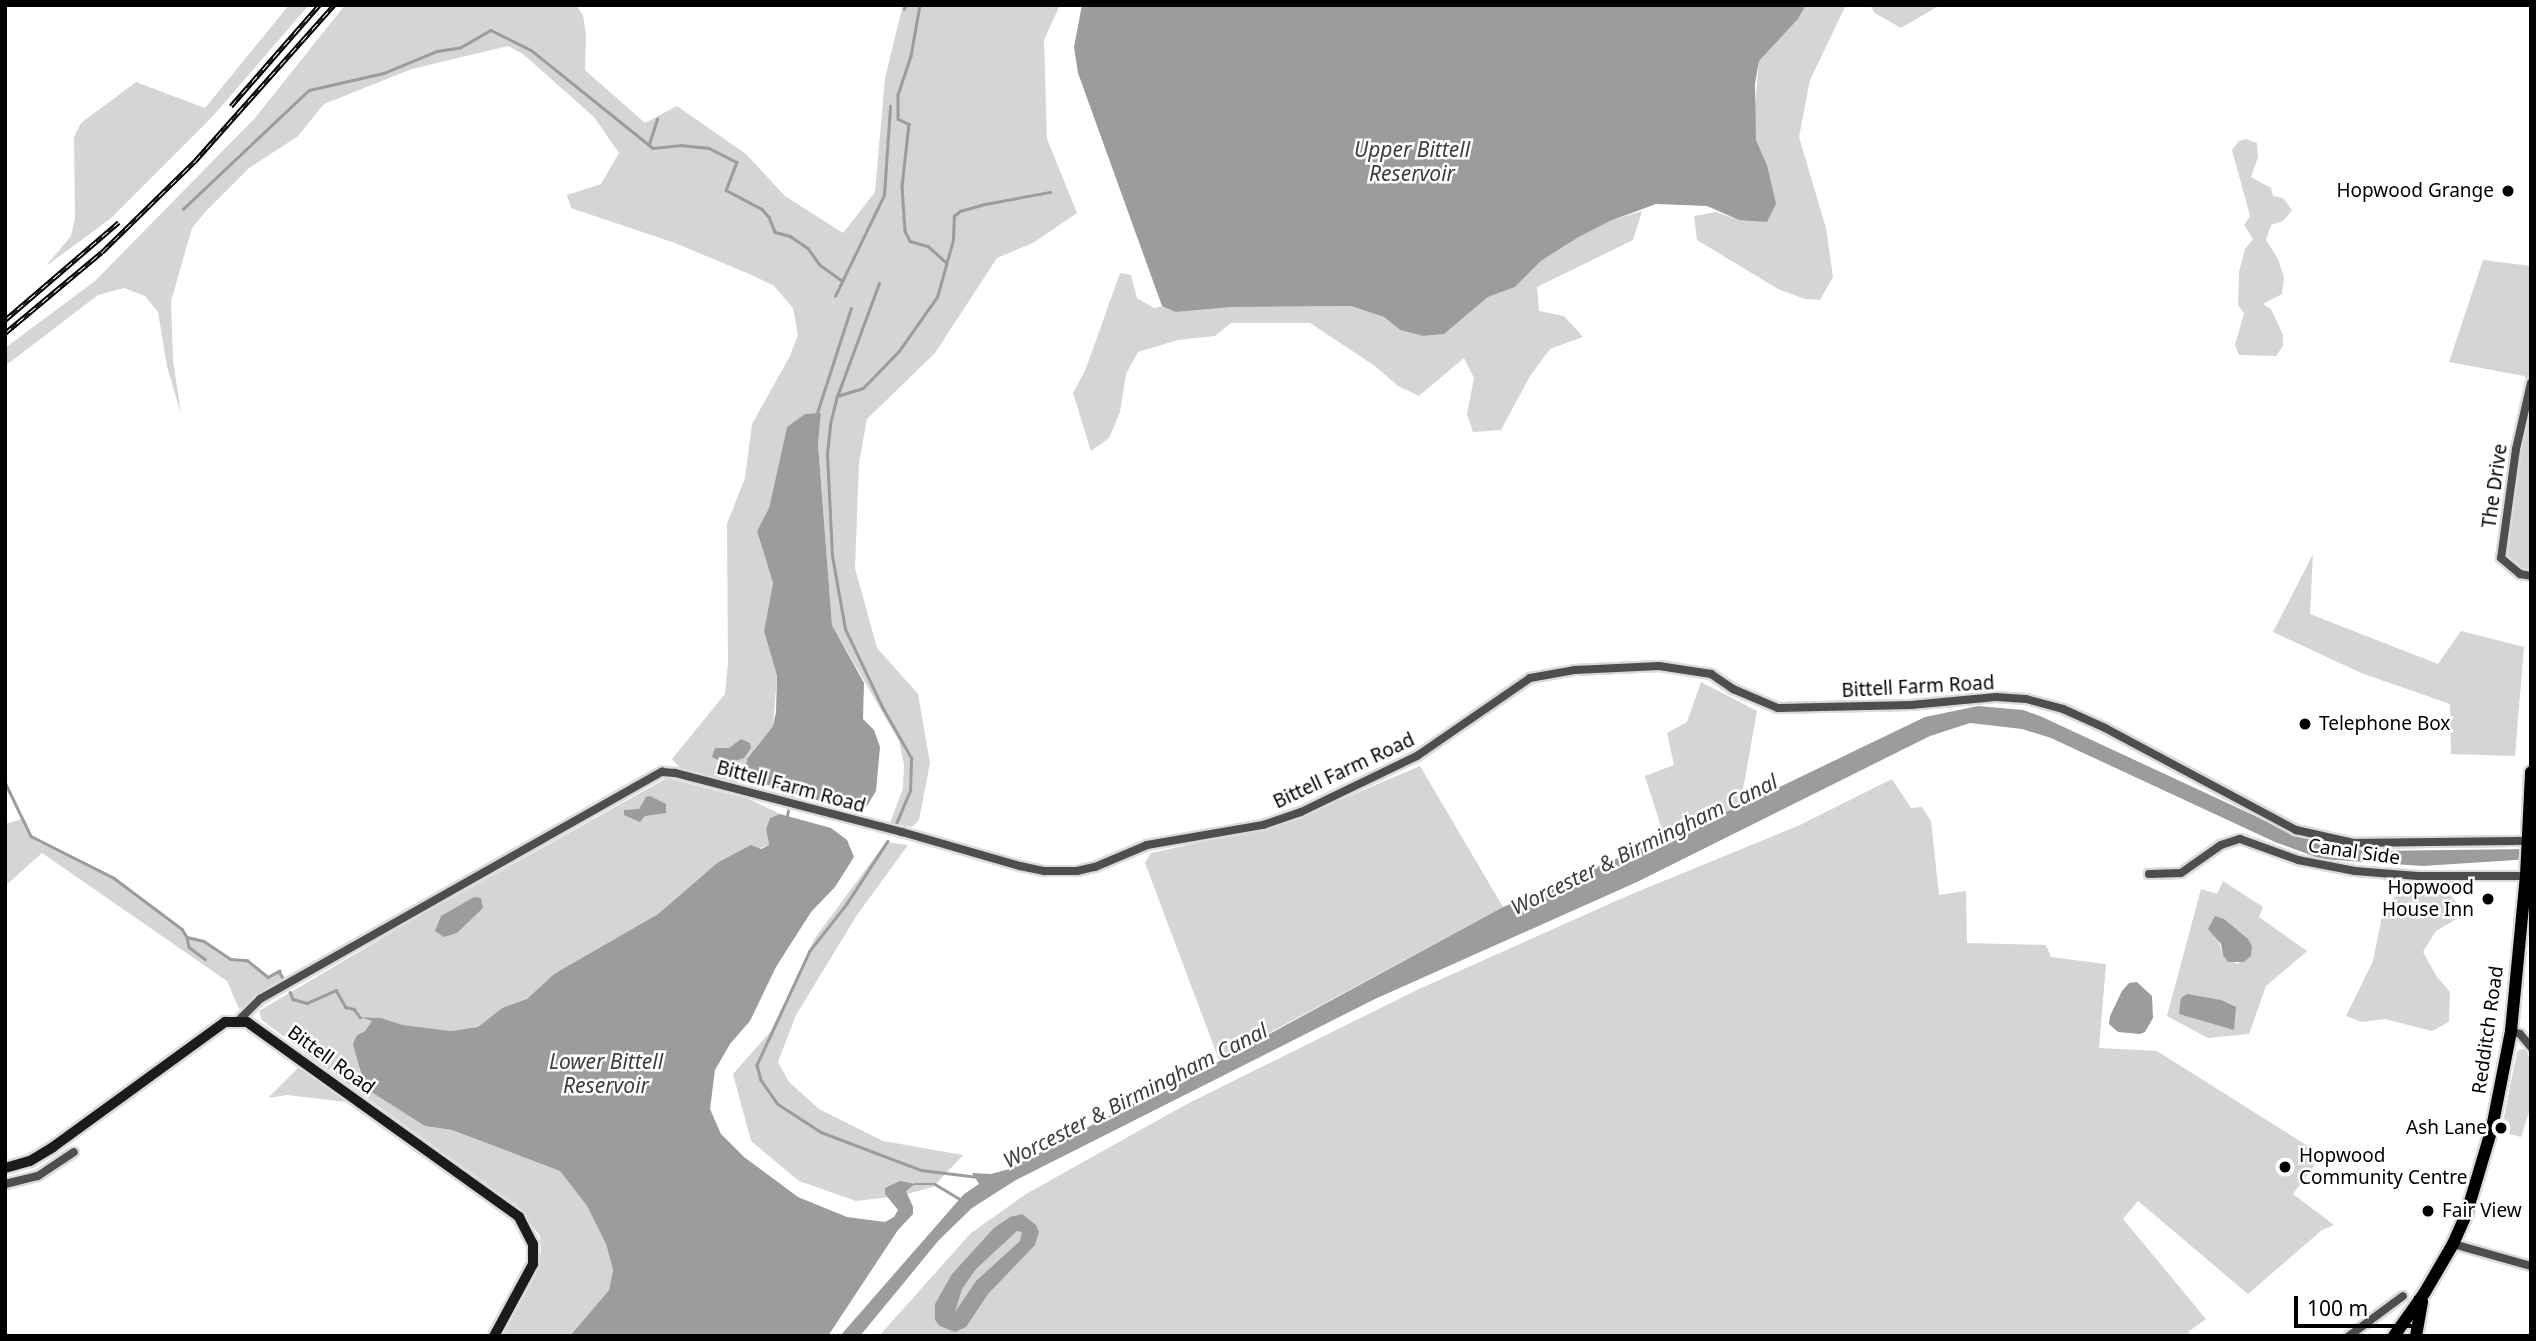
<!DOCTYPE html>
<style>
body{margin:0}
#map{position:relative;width:2536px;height:1341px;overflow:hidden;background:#fff;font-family:"Noto Sans",sans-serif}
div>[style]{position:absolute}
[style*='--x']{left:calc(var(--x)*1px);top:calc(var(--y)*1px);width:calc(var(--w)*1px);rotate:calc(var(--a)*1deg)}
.green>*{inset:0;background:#d5d5d5}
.water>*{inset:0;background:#9c9c9c}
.stream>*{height:2.5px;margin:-1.25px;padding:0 1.25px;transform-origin:1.25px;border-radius:1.25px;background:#9c9c9c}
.roads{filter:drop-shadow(2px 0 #dbdbdb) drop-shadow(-2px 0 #dbdbdb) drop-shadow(0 2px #dbdbdb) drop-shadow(0 -2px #dbdbdb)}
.minor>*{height:8px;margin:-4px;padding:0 4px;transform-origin:4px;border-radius:4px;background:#4e4e4e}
.secondary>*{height:10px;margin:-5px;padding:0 5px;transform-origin:5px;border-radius:5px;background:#1b1b1b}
.trunk>*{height:12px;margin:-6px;padding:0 6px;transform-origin:6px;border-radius:6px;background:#000}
.rail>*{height:5px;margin-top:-2.5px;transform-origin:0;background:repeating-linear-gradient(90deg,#fff 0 8px,#000 0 16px);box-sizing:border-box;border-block:2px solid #000}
.dots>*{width:19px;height:19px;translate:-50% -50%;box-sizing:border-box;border:4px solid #fff;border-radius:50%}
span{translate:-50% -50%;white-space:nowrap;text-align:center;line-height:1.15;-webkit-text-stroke:5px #fff;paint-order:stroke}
.poi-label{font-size:19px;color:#000}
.right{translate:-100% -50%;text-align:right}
.left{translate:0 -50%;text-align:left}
.street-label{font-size:19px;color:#000}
.water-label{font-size:21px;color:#3d3d3d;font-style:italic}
.frame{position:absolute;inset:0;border:7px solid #000;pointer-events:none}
.scale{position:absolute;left:2294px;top:1296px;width:124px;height:32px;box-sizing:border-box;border:4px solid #000;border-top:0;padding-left:9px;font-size:21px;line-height:24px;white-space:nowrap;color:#000;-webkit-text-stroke:5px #fff;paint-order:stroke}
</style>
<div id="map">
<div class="green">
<div style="clip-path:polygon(289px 5px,309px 5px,213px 116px,110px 219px,46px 266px,71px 236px,75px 218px,74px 137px,81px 123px,136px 82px,205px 108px)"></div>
<div style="clip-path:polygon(345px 5px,576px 5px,583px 15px,586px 35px,585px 70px,645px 123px,677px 106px,746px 154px,785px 196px,843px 233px,875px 192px,885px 78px,903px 5px,1060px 5px,1044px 40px,1047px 139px,1077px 213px,1033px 243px,997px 258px,935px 353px,867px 419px,859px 463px,855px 568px,877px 648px,918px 694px,930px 763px,919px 820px,912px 827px,890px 823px,903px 788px,904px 765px,899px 741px,832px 625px,818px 444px,821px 414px,787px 427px,769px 508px,757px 531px,773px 583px,764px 631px,777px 676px,773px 726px,747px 759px,746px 770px,736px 783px,682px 770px,672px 759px,725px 694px,728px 663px,727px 524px,745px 478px,752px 424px,790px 356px,798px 335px,793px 308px,774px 286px,754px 276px,675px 243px,571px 208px,567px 195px,601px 184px,619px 153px,594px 117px,523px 54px,508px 46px,412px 69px,324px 104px,297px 137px,249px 168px,206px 211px,192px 228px,171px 301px,173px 360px,181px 414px,167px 366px,158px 312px,145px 296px,124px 288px,98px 295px,5px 366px,5px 348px,95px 281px,255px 118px)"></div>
<div style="clip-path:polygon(1806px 5px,1846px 5px,1810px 80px,1799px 137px,1826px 228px,1833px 277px,1820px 300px,1805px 299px,1778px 289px,1697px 240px,1694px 216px,1716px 212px,1739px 220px,1767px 165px,1756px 140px,1754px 117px,1759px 61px,1798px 19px)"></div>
<div style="clip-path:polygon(1870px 5px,1940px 5px,1901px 28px,1875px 13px)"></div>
<div style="clip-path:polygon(2246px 139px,2257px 143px,2258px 157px,2251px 177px,2271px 188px,2273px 196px,2283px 198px,2292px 210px,2283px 221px,2271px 225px,2266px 240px,2278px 259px,2284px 277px,2282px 294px,2263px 304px,2271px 309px,2283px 335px,2283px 346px,2276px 356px,2239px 355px,2235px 345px,2244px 313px,2238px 305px,2239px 272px,2245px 249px,2253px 239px,2244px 225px,2250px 216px,2232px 150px,2239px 141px)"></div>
<div style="clip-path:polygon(1642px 211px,1633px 240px,1537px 287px,1539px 311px,1564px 316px,1583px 337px,1550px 349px,1530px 376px,1501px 430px,1473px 432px,1467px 414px,1474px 378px,1464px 358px,1419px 396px,1398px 386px,1375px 366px,1310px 323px,1231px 323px,1215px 336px,1178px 340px,1138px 352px,1126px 374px,1120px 412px,1109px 438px,1091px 451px,1073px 393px,1085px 371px,1120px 273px,1131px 275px,1137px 298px,1154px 308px,1162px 306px,1175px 312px,1233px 307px,1351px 306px,1384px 317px,1400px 330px,1423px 336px,1444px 334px,1488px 297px,1515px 287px,1541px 261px,1577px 238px,1610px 221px)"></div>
<div style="clip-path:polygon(2483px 260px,2531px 266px,2531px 384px,2524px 376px,2449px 362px)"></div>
<div style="clip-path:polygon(2531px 400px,2531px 564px,2530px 572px,2521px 571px,2506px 559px,2517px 469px)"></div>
<div style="clip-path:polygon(2313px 554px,2310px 614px,2438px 664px,2461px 631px,2524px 647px,2515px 756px,2451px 754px,2450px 704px,2361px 673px,2273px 632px)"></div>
<div style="clip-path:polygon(1701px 682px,1757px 711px,1740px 806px,1664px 836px,1645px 776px,1674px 765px,1667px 733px,1687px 722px)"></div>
<div style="clip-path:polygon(1420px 766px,1503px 907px,1219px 1060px,1145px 863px,1151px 853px,1284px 824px)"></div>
<div style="clip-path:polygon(667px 778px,749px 799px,780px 814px,770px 818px,766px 829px,769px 845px,717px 863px,658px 914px,554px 974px,527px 999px,502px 1008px,478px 1027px,451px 1031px,403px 1025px,381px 1018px,361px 1017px,372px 1021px,365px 1031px,357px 1035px,361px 1085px,425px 1126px,452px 1130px,560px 1171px,587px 1206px,606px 1244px,613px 1270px,609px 1290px,570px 1336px,502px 1336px,533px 1280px,541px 1252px,540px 1236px,516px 1205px,317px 1062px,262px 1020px,259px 1011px,411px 921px)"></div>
<div style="clip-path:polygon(1892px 779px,1911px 808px,1922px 807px,1931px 821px,1939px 895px,1966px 891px,1967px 943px,2046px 945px,2051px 957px,2106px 964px,2099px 1048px,2157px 1051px,2322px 1155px,2293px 1194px,2334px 1225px,2322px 1230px,2248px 1294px,2138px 1201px,2123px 1219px,2206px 1319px,2188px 1332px,2190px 1336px,879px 1336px,971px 1233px,1026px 1194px,1185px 1105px,1419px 989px,1627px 896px,1800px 825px)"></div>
<div style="clip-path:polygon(22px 819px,31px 836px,114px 878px,182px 929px,187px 937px,204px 941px,230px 959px,247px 960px,267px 977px,279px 971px,284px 980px,239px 1009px,227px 981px,42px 853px,5px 886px,5px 824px)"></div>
<div style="clip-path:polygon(886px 842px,908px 845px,857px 915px,796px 1015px,778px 1062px,789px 1082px,819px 1109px,883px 1141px,963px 1155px,933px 1187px,899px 1196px,856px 1201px,799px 1181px,751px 1141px,733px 1074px,771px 1031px,815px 938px)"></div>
<div style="clip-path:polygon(2459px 880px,2449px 893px,2465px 914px,2436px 931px,2423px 952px,2437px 977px,2450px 992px,2449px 1022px,2432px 1031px,2385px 1019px,2362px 1022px,2346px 1016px,2373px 961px,2383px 911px,2397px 894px,2397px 882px)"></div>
<div style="clip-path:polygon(evenodd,2223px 881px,2263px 907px,2259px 917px,2307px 951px,2266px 986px,2249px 1034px,2208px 1038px,2167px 1016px,2201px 889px,2217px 894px,2223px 881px,2236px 931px,2248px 939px,2251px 956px,2237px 964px,2223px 955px,2218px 939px,2236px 931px)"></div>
<div style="clip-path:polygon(2521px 1049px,2526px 1050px,2531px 1062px,2531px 1106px,2521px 1137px,2501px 1132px,2517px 1052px)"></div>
<div style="clip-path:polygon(299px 1067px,346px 1102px,287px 1095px,268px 1098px)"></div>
</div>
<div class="water">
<div style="clip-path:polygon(1082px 5px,1806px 5px,1798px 19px,1759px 61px,1755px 84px,1756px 140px,1767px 165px,1776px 204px,1767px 222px,1739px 220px,1707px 206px,1656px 204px,1610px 221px,1577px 238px,1541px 261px,1515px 287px,1488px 297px,1444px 334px,1423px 336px,1400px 330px,1384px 317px,1351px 306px,1233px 307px,1175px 312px,1162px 306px,1078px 73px,1074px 47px)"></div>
<div style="clip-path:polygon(821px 413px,818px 444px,832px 625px,864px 683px,863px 719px,874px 730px,880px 747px,876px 791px,867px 806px,852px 811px,748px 779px,746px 770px,747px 759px,773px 726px,776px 712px,777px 676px,764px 631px,773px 583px,757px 531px,769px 508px,787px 427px,805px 414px)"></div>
<div style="clip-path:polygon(1978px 706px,2023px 710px,2040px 716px,2281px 828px,2323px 844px,2369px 851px,2531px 849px,2531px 859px,2423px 866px,2321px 859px,2275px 842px,2051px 738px,2022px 729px,1970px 723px,1930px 736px,1637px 882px,1375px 999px,1016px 1180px,972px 1208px,939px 1240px,860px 1336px,840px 1336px,964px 1194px,979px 1184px,972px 1173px,991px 1174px,1009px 1169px,1143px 1098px,1159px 1094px,1503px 907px,1740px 806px,1925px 717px)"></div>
<div style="clip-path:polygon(741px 739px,750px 743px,751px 748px,744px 758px,726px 764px,712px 757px,715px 748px,729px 748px)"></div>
<div style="clip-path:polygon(650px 796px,666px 804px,666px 813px,645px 816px,640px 822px,624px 815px,624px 810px,639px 809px,646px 797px)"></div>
<div style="clip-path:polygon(780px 814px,831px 828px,847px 840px,854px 857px,835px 887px,811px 912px,776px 967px,750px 1021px,730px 1044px,715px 1070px,710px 1109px,721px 1134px,744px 1157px,798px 1197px,847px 1217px,885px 1222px,894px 1217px,898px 1210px,885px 1194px,885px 1188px,900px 1181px,915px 1184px,906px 1191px,913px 1207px,913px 1214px,898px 1230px,828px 1336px,570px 1336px,609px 1290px,613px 1270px,606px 1244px,587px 1206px,560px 1171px,452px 1130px,425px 1126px,365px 1088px,353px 1044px,357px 1035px,365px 1031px,372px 1021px,360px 1017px,381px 1018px,403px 1025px,451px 1031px,478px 1027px,502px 1008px,527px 999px,554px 974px,658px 914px,717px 863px,751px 845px,761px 849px,769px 845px,766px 829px,770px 818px)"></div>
<div style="clip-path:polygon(474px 897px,481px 898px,483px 908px,457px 933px,444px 937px,435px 931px,441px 916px)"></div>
<div style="clip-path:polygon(2215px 916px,2224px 919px,2248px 939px,2252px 946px,2251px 956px,2244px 962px,2228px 962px,2223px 955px,2221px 944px,2208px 929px)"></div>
<div style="clip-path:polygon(2137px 982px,2152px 996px,2153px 1018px,2145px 1032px,2140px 1034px,2118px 1032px,2109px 1024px,2110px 1016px,2122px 991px,2129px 983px)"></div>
<div style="clip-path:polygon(2187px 994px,2221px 1000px,2236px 1007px,2234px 1030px,2179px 1014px,2181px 998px)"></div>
<div style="clip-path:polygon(evenodd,1022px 1214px,1036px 1225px,1039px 1232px,1035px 1245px,988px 1294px,966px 1327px,955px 1332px,940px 1326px,935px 1320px,935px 1304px,952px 1274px,994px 1228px,1010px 1217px,1022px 1214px,1017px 1231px,1022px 1232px,1020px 1241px,976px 1281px,955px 1312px,962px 1289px,976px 1269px,1017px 1231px)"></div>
</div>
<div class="stream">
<div style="--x:920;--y:5;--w:52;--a:100"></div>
<div style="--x:911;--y:56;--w:41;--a:108.4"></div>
<div style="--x:898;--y:95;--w:24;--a:90"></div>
<div style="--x:898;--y:119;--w:12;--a:24"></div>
<div style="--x:909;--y:124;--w:62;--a:96.4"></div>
<div style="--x:902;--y:186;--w:45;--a:86.2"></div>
<div style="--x:905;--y:231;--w:11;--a:63"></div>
<div style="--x:910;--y:241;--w:19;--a:16"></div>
<div style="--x:928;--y:246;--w:24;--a:42"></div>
<div style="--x:904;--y:9;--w:4;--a:-76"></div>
<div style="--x:649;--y:144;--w:26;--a:-72"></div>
<div style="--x:183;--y:209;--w:173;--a:-43.4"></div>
<div style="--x:309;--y:90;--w:77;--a:-12.8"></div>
<div style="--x:384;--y:73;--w:57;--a:-22.5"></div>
<div style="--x:437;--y:51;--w:24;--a:-9"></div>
<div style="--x:461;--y:47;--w:34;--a:-30"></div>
<div style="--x:491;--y:30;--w:45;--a:26.6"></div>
<div style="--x:531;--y:50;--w:156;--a:38.8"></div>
<div style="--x:653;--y:148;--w:27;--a:-6"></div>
<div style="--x:680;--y:145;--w:29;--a:6"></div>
<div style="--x:709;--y:148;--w:31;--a:27"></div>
<div style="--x:737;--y:162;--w:30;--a:111"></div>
<div style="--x:726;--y:190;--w:41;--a:27.8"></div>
<div style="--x:762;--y:209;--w:11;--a:49"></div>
<div style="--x:769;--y:217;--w:16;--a:68"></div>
<div style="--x:775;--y:232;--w:16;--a:15"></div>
<div style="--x:790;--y:236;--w:22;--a:34"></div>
<div style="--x:808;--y:248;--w:19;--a:55"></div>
<div style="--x:819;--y:264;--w:29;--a:36"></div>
<div style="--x:835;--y:296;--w:112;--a:-64.1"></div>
<div style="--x:884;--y:195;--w:89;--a:-86.1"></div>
<div style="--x:838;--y:394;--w:118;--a:-69.7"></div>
<div style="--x:817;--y:413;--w:110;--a:-72.1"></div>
<div style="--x:5;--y:782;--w:60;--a:64.3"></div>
<div style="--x:31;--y:836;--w:93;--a:26.8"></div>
<div style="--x:114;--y:878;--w:85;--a:36.9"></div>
<div style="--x:182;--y:929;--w:9;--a:58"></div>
<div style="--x:187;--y:937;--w:17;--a:13"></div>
<div style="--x:204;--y:941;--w:32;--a:34"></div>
<div style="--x:231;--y:959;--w:16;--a:4"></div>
<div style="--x:247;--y:960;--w:27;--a:39"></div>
<div style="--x:268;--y:977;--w:13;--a:-29"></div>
<div style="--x:279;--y:971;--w:10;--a:61"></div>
<div style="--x:792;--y:798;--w:5;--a:-79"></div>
<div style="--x:787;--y:816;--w:5;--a:-79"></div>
<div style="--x:895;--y:826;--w:38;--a:-67"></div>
<div style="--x:910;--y:791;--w:33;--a:-88"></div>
<div style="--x:911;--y:758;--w:56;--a:-119.7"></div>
<div style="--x:883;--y:709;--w:89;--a:-115.4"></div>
<div style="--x:845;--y:629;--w:74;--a:-100.1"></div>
<div style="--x:832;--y:556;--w:102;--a:-92.8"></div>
<div style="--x:827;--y:454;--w:30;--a:-84"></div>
<div style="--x:830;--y:424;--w:29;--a:-76"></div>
<div style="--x:837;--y:396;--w:27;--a:-17"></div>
<div style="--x:863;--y:388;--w:52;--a:-45.8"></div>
<div style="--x:899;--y:351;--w:66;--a:-54.9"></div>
<div style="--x:937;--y:297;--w:59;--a:-74.3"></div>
<div style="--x:953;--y:240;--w:24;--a:-88"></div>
<div style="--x:954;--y:216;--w:8;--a:-40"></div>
<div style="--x:960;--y:211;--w:26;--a:-16"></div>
<div style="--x:985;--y:204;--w:66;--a:-10.5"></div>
<div style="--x:888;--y:841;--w:75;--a:123.1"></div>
<div style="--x:847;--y:904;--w:60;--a:128.2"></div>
<div style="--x:810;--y:951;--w:126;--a:114.9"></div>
<div style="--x:757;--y:1065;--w:16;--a:75"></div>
<div style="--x:761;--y:1080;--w:29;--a:55"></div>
<div style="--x:778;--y:1104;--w:51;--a:33.1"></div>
<div style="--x:821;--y:1132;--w:107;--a:20.8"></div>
<div style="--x:921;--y:1170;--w:57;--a:7"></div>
<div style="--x:187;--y:937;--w:10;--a:79"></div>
<div style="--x:189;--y:947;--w:20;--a:37"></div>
<div style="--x:290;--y:992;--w:8;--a:67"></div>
<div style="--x:293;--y:999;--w:15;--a:16"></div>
<div style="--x:307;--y:1003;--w:32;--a:-24"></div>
<div style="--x:336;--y:990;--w:20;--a:60"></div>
<div style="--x:346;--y:1007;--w:8;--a:14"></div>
<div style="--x:354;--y:1009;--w:10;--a:53"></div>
<div style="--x:915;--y:1184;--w:20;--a:0"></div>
<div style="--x:935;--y:1184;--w:31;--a:31"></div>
</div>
<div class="roads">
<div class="minor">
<div style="--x:2531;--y:383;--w:68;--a:102.8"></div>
<div style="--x:2516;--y:449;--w:110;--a:97.8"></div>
<div style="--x:2501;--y:558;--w:25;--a:40"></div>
<div style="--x:2520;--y:574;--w:11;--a:10"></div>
<div style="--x:2149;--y:874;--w:32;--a:-2"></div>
<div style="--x:2181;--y:873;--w:49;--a:-35"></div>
<div style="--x:2221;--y:845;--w:20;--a:-18"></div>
<div style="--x:2240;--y:839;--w:62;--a:19.9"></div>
<div style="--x:2298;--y:860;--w:58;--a:10.9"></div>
<div style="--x:2355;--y:871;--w:63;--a:4.5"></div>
<div style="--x:2418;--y:876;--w:108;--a:0"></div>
<div style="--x:239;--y:1020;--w:30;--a:-45"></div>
<div style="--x:260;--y:999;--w:462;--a:-29.5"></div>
<div style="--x:662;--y:772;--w:13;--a:4"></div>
<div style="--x:675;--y:773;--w:235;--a:14.6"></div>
<div style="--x:902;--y:832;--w:123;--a:16.1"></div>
<div style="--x:1020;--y:866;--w:25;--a:12"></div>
<div style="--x:1044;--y:871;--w:33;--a:0"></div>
<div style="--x:1077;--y:871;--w:18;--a:-13"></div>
<div style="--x:1095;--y:867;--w:56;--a:-22.9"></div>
<div style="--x:1147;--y:845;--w:118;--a:-9.8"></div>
<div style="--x:1263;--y:825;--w:40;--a:-18.9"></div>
<div style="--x:1301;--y:812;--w:129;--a:-25.8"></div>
<div style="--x:1417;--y:756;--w:137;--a:-34.6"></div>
<div style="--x:1530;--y:678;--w:46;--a:-10.1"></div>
<div style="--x:1575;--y:670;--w:84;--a:-2.7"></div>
<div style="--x:1659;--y:666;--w:53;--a:8.7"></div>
<div style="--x:1711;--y:674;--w:27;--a:34"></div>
<div style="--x:1733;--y:689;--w:49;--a:22.9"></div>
<div style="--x:1778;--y:708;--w:133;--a:-1.3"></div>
<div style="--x:1911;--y:705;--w:85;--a:-5.4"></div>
<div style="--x:1996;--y:697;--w:30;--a:4"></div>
<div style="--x:2026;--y:699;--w:38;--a:15"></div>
<div style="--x:2063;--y:709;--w:46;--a:24.3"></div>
<div style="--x:2105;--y:728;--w:217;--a:28.1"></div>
<div style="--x:2296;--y:830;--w:59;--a:12.6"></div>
<div style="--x:2354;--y:843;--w:174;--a:-0.7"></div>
<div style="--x:2511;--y:1031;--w:9;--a:18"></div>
<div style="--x:2520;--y:1034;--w:17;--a:50"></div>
<div style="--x:5;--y:1184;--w:34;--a:-14"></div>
<div style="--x:38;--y:1176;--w:43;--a:-33.7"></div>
<div style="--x:2453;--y:1244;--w:81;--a:15.8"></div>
<div style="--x:2349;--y:1336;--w:67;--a:-36.5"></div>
</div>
<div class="secondary">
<div style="--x:5;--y:1168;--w:26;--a:-16"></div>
<div style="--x:30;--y:1161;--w:27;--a:-31"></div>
<div style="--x:53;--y:1147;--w:213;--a:-36"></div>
<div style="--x:225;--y:1022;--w:22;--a:0"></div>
<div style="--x:247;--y:1022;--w:335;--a:35.6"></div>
<div style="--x:519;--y:1217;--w:30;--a:63"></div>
<div style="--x:533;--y:1244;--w:20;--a:90"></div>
<div style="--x:533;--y:1264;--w:82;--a:118.4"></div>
</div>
<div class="trunk">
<div style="--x:2394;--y:1336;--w:54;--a:-54.8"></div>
<div style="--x:2425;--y:1292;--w:56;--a:-59.7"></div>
<div style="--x:2453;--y:1244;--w:35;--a:-66"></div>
<div style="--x:2467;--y:1212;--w:88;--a:-73.4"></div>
<div style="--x:2492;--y:1128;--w:99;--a:-78.9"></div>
<div style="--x:2511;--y:1031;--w:156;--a:-84.5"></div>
<div style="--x:2526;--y:876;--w:104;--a:-87.2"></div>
<div style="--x:2416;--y:1336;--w:35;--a:-80"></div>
</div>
</div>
<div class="rail">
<div style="--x:231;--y:106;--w:134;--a:-48.9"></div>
<div style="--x:5;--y:320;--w:150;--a:-40.7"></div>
<div style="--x:5;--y:333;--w:126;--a:-39.9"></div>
<div style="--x:102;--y:252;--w:130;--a:-44.4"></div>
<div style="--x:195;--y:161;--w:209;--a:-48.3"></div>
</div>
<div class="dots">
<div style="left:2508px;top:191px;background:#000"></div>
<div style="left:2305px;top:724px;background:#000"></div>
<div style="left:2488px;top:899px;background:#000"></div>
<div style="left:2501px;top:1128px;background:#000"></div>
<div style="left:2285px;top:1167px;background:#000"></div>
<div style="left:2428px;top:1211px;background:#000"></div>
</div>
<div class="poi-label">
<span class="right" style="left:2494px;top:191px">Hopwood Grange</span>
<span class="left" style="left:2319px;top:724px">Telephone Box</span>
<span class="right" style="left:2474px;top:899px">Hopwood<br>House Inn</span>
<span class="right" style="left:2487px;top:1128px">Ash Lane</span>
<span class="left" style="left:2299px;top:1167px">Hopwood<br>Community Centre</span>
<span class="left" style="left:2442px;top:1211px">Fair View</span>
</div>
<div class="street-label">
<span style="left:2495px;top:486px;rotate:-82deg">The Drive</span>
<span style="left:1918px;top:687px;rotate:-3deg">Bittell Farm Road</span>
<span style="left:1344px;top:771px;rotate:-25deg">Bittell Farm Road</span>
<span style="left:791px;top:787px;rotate:15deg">Bittell Farm Road</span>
<span style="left:2354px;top:852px;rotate:8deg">Canal Side</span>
<span style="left:2488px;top:1030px;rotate:-82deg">Redditch Road</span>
<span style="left:331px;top:1060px;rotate:36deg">Bittell Road</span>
</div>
<div class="water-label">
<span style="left:1412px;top:161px">Upper Bittell<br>Reservoir</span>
<span style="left:1644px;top:844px;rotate:-26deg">Worcester &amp; Birmingham Canal</span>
<span style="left:606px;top:1073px">Lower Bittell<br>Reservoir</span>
<span style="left:1135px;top:1095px;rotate:-27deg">Worcester &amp; Birmingham Canal</span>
</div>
<div class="frame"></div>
<div class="scale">100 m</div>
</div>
